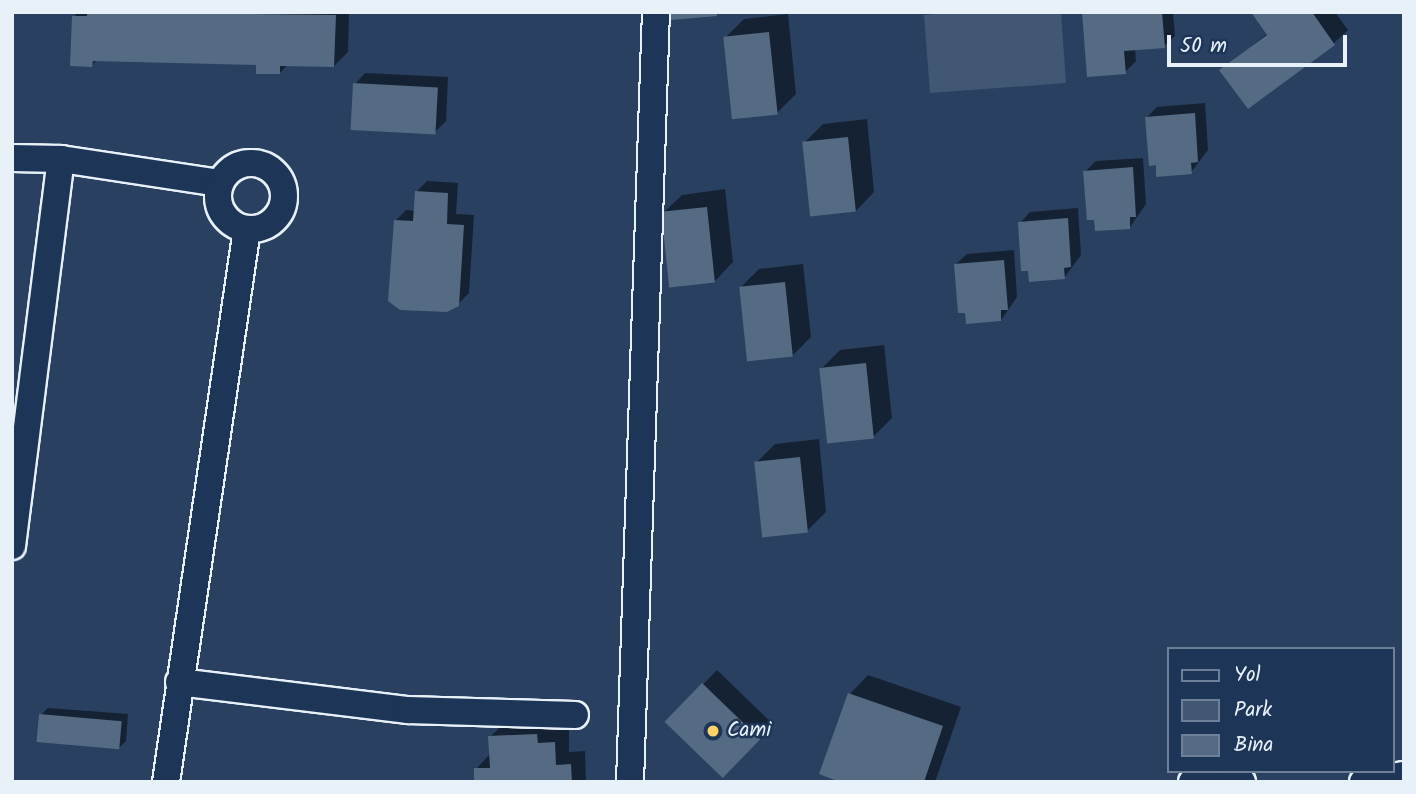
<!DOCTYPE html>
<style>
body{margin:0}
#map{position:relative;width:1416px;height:794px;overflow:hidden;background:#294061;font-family:Kalam,sans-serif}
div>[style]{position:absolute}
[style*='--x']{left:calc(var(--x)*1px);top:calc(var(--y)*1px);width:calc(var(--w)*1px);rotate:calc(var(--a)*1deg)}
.green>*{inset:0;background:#415774}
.shadow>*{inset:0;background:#0007;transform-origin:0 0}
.building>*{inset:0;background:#556a83;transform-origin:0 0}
.roads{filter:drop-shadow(2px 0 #e8f1f8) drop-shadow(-2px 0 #e8f1f8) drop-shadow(0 2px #e8f1f8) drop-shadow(0 -2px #e8f1f8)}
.street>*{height:26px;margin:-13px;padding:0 13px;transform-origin:13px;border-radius:13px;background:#1d3557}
.street>.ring{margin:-13px;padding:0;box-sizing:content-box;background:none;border:26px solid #1d3557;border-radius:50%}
.dots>*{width:19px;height:19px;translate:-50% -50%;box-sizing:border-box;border:4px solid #1d3557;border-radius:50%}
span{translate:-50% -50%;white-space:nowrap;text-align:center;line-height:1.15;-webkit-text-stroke:5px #1d3557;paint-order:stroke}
.poi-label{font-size:21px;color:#e8f1f8}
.left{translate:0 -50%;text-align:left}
.frame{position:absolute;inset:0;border:14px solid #e8f1f8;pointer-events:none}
.legend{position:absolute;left:1167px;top:647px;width:228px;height:126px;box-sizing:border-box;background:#1d3557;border:2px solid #6e8097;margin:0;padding:9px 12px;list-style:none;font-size:21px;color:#e8f1f8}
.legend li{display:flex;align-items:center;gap:14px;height:35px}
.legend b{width:35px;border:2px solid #6e8097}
.scale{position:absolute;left:1167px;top:35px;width:180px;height:32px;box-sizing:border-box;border:4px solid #e8f1f8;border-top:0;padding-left:9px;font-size:21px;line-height:24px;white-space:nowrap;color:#e8f1f8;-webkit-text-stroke:5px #1d3557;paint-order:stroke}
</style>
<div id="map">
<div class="green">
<div style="clip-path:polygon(960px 12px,1061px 12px,1066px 83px,930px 93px,924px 15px)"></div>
</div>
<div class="shadow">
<div style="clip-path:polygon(78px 12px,349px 12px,348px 52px,334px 66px,288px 64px,280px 73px,258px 64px,98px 59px,92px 65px,74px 17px)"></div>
<div style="clip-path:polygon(1083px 12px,1173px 12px,1175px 36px,1164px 46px,1135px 48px,1136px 61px,1125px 72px)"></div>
<div style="clip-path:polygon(1253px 12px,1335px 12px,1348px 30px,1334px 43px,1248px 106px,1222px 70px,1268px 33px)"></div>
<div style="clip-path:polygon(788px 14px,796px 94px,777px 113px,725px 38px,744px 19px)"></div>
<div style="clip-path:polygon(365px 73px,448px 77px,446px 121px,435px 132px,355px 84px)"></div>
<div style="clip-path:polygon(1205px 103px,1208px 150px,1191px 172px,1147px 117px,1157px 107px)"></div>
<div style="clip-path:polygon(867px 119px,874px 192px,856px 211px,804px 143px,823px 124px)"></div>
<div style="clip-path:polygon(1143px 158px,1146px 204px,1130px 227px,1085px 172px,1096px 161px)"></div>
<div style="clip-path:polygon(427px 181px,458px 183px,456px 214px,474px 215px,469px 293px,458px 304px,395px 221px,406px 210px,415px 211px,417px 191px)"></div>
<div style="clip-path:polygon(725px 189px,733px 262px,715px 281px,663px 213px,682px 195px)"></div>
<div style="clip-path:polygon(1078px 208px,1081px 255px,1064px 278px,1020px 223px,1030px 212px)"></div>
<div style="clip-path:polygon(1014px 250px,1017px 297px,1001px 320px,956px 264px,967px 254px)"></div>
<div style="clip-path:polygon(803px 264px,811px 337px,792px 356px,740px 288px,759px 269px)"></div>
<div style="clip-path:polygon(884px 345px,892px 418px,873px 437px,821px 369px,840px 350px)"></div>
<div style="clip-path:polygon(819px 439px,826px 512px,807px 531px,756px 463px,775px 444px)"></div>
<div style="left:717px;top:670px;width:79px;height:72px;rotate:44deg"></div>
<div style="clip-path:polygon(868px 675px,961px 707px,935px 782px,845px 782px,850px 694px)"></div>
<div style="clip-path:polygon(48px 708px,128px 714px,126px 741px,119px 748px,41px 715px)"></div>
<div style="clip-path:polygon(550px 721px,551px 730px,569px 729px,569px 752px,585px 751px,586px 782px,476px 782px,476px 769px,489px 755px,490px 737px,504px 723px)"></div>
</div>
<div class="building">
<div style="clip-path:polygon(87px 12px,336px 15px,334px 67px,280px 66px,280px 74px,256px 74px,256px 65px,93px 61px,92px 67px,70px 66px,72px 16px,87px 16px)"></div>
<div style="clip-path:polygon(670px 12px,717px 12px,717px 16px,671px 20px)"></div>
<div style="clip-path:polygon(1082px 12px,1162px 12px,1165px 48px,1124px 51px,1126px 74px,1087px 77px)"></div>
<div style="clip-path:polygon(1251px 12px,1312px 12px,1335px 45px,1248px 109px,1219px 70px,1267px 35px)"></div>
<div style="left:769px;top:32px;width:83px;height:46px;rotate:84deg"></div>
<div style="left:353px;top:83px;width:85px;height:47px;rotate:3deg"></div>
<div style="clip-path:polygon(1195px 113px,1198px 162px,1191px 163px,1192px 174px,1156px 177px,1156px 165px,1149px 166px,1145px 117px)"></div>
<div style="left:848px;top:137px;width:75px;height:46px;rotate:84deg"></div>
<div style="clip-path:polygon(1133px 167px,1136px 217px,1130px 217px,1130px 229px,1095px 231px,1094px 220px,1087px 220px,1083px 171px)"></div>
<div style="clip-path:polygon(415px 191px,448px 193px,447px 224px,464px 225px,459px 306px,447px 312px,400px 310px,388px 301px,394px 220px,413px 221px)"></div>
<div style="left:707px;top:207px;width:76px;height:46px;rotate:84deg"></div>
<div style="clip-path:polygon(1068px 218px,1071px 267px,1064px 268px,1065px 279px,1029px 282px,1028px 271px,1021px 271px,1018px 222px)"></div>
<div style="clip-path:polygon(1004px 260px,1008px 310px,1001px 310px,1001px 321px,966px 324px,965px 313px,958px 313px,954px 264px)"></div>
<div style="left:785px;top:282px;width:75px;height:46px;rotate:84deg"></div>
<div style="left:866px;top:363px;width:76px;height:47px;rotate:84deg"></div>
<div style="left:800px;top:457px;width:76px;height:46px;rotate:84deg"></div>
<div style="left:702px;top:683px;width:81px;height:54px;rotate:44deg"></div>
<div style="clip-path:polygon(848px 693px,943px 726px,924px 782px,840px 782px,819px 774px)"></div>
<div style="left:39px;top:714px;width:83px;height:28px;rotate:5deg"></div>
<div style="clip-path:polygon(537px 734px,538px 743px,555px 742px,556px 765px,571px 764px,572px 782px,474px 782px,474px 768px,490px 768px,488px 736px)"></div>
</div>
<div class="roads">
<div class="street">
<div style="--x:12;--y:158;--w:49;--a:1.2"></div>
<div style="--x:61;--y:159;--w:161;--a:8.6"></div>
<div class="ring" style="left:218px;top:163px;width:40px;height:40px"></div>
<div style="--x:12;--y:546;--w:390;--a:-82.8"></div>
<div style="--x:179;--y:682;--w:231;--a:7"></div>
<div style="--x:408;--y:710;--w:167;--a:1.7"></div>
<div style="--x:166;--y:782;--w:559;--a:-81.67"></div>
<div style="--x:630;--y:782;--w:770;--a:-88.07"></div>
<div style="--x:1192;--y:782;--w:40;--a:-10"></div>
<div style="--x:1231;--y:775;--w:13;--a:32"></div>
<div style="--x:1363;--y:782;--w:42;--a:-9.7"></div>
</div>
</div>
<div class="dots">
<div style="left:713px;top:731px;background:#ffd166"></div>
</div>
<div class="poi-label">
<span class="left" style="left:727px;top:731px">Cami</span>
</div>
<div class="frame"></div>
<ul class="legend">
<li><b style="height:9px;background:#1d3557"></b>Yol</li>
<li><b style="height:19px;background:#415774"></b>Park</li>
<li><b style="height:19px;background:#556a83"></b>Bina</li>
</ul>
<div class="scale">50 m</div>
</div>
